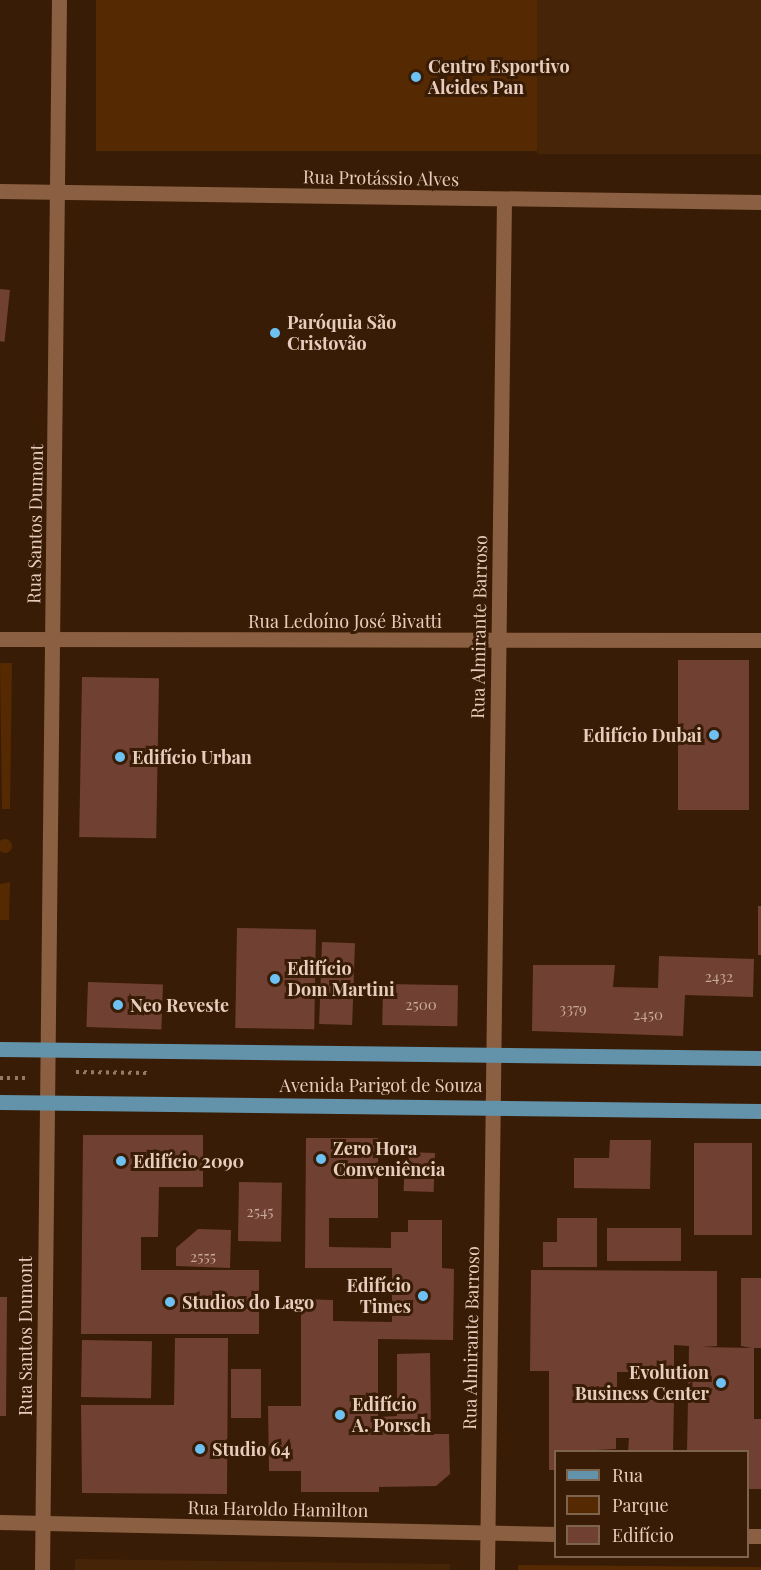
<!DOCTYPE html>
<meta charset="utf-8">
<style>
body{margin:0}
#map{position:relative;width:761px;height:1570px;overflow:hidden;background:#391c05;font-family:"Playfair Display",serif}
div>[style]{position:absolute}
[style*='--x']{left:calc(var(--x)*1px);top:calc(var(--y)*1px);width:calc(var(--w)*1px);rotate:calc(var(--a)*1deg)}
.built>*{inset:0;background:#462407;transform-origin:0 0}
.green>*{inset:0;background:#552a02;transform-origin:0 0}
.round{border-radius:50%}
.building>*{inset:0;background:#704033;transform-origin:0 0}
.path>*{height:4px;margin-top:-2px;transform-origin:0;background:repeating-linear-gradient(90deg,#957b67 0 3px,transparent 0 7.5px)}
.street>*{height:15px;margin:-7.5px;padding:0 7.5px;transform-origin:7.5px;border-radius:7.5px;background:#8b6042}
.secondary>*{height:15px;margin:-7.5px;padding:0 7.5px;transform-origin:7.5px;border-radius:7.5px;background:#8b6042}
.primary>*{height:15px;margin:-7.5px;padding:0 7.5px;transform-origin:7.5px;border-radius:7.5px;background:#6393aa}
.dots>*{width:16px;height:16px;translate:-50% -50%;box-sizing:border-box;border:3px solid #391c05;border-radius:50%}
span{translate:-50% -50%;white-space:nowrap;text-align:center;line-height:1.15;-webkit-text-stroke:6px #391c05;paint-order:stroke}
.number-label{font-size:15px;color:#c8aa9a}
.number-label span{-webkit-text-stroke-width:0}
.poi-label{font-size:18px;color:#e6cdbd;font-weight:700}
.left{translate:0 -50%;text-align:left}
.right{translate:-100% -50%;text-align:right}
.street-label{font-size:18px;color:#e6cdbd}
.legend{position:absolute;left:554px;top:1450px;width:195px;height:108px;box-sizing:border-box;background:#391c05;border:2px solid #7e634f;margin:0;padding:8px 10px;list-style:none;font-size:18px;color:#e6cdbd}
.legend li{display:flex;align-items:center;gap:12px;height:30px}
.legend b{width:30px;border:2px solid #7e634f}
</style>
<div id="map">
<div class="built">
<div style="left:537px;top:0;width:224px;height:154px"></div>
<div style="clip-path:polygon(75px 1559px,450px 1564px,450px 1570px,75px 1570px)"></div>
</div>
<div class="green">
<div style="left:96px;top:0;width:441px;height:151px"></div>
<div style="clip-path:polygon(0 663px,12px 663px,10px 809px,2px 809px)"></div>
<div class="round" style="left:-2px;top:839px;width:14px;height:14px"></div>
<div style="clip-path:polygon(10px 882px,9px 920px,0 920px,0 884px)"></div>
<div style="clip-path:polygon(518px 1565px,761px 1567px,761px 1570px,518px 1570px)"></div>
</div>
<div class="building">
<div style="left:0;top:289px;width:10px;height:52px;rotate:6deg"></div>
<div style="left:678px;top:660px;width:71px;height:150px"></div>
<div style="left:82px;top:677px;width:77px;height:160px;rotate:1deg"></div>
<div style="left:758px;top:906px;width:3px;height:49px"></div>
<div style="left:237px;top:928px;width:79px;height:100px;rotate:1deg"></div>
<div style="left:322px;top:942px;width:33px;height:82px;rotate:2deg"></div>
<div style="clip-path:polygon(659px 956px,754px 959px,753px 997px,685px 995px,683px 1036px,532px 1031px,533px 965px,615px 965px,613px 987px,658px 988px)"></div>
<div style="left:88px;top:982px;width:75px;height:45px;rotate:2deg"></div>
<div style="left:383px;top:984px;width:75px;height:41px;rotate:1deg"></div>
<div style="clip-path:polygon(83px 1135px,203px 1135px,203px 1187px,159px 1187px,158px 1237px,141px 1237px,141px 1270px,259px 1270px,259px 1334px,81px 1334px)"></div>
<div style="clip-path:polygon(306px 1138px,378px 1138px,378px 1218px,329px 1218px,329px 1247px,391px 1248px,391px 1232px,408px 1232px,408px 1220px,442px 1220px,442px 1268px,454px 1269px,453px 1340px,378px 1339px,378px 1417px,397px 1416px,397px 1354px,430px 1353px,431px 1434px,449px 1434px,450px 1474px,436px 1486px,379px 1487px,379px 1492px,301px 1492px,301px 1471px,269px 1471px,268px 1406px,301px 1406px,301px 1299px,333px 1300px,333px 1321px,392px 1322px,392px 1268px,305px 1268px)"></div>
<div style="clip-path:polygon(610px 1140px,651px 1140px,650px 1189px,574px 1188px,574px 1158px,609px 1158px)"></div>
<div style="left:694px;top:1143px;width:58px;height:92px"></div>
<div style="left:405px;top:1152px;width:30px;height:39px;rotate:2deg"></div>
<div style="left:239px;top:1182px;width:43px;height:59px;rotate:1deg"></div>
<div style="clip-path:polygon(557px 1218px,597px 1218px,597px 1267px,543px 1267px,543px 1242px,557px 1242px)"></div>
<div style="left:607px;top:1228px;width:74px;height:33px"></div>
<div style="clip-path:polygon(198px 1229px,231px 1230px,230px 1268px,176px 1266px,176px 1248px)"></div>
<div style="clip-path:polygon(531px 1270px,717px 1271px,717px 1346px,701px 1347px,752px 1348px,741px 1346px,741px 1278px,761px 1278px,761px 1348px,754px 1348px,754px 1419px,761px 1419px,761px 1489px,748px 1489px,748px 1452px,687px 1452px,689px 1346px,674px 1345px,674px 1372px,617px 1372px,617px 1400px,674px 1400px,673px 1452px,628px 1452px,629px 1438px,616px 1438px,616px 1449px,556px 1452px,555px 1470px,549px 1470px,549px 1371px,530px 1371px)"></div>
<div style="clip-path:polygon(0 1297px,7px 1297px,6px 1416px,0 1416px)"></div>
<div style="clip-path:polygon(175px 1338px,228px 1338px,227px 1494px,82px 1493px,81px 1405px,174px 1405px)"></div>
<div style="left:82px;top:1340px;width:70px;height:57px;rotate:1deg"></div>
<div style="left:231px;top:1369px;width:30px;height:49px"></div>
</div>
<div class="path">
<div style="--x:76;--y:1072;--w:73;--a:0.8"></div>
<div style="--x:0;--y:1078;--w:28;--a:0"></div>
</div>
<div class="street">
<div style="--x:0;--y:191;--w:761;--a:0.83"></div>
<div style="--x:0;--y:639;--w:761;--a:0.08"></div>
<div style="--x:0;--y:1522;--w:556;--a:1.24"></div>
<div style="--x:748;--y:1536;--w:13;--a:0"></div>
<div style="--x:487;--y:1570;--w:1370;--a:-89.29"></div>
</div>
<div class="secondary">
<div style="--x:42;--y:1570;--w:1570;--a:-89.38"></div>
</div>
<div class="primary">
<div style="--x:0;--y:1049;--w:761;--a:0.68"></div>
<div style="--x:0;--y:1102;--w:761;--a:0.68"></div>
</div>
<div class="dots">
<div style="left:416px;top:77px;background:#6ec2f3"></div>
<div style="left:275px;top:333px;background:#6ec2f3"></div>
<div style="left:714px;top:735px;background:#6ec2f3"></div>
<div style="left:120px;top:757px;background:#6ec2f3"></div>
<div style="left:275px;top:979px;background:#6ec2f3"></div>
<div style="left:118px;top:1005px;background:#6ec2f3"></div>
<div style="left:321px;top:1159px;background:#6ec2f3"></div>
<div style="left:121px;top:1161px;background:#6ec2f3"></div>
<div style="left:423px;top:1296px;background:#6ec2f3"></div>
<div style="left:170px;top:1302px;background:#6ec2f3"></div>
<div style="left:721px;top:1383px;background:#6ec2f3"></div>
<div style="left:340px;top:1415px;background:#6ec2f3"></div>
<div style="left:200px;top:1449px;background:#6ec2f3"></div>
</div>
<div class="number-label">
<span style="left:719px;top:977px">2432</span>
<span style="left:421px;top:1005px">2500</span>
<span style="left:573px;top:1009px">3379</span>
<span style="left:648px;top:1015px">2450</span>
<span style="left:260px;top:1212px">2545</span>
<span style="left:203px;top:1257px">2555</span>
</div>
<div class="poi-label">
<span class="left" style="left:428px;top:77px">Centro Esportivo<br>Alcides Pan</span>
<span class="left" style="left:287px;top:333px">Paróquia São<br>Cristovão</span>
<span class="right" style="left:702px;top:735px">Edifício Dubai</span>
<span class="left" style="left:132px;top:757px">Edifício Urban</span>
<span class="left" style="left:287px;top:979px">Edifício<br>Dom Martini</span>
<span class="left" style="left:130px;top:1005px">Neo Reveste</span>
<span class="left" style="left:333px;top:1159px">Zero Hora<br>Conveniência</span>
<span class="left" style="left:133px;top:1161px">Edifício 2090</span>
<span class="right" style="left:411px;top:1296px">Edifício<br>Times</span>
<span class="left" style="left:182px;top:1302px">Studios do Lago</span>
<span class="right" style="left:709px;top:1383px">Evolution<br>Business Center</span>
<span class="left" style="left:352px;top:1415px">Edifício<br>A. Porsch</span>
<span class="left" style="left:212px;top:1449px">Studio 64</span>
</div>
<div class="street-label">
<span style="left:381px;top:178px;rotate:1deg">Rua Protássio Alves</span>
<span style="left:35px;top:524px;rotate:-89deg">Rua Santos Dumont</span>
<span style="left:345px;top:621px">Rua Ledoíno José Bivatti</span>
<span style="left:479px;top:627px;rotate:-89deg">Rua Almirante Barroso</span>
<span style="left:381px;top:1085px">Avenida Parigot de Souza</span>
<span style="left:25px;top:1336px;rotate:-90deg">Rua Santos Dumont</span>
<span style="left:471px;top:1338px;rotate:-89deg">Rua Almirante Barroso</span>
<span style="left:278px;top:1509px;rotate:1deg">Rua Haroldo Hamilton</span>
</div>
<ul class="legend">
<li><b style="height:8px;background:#6393aa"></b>Rua</li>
<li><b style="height:16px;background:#552a02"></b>Parque</li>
<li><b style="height:16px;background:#704033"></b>Edifício</li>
</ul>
</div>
